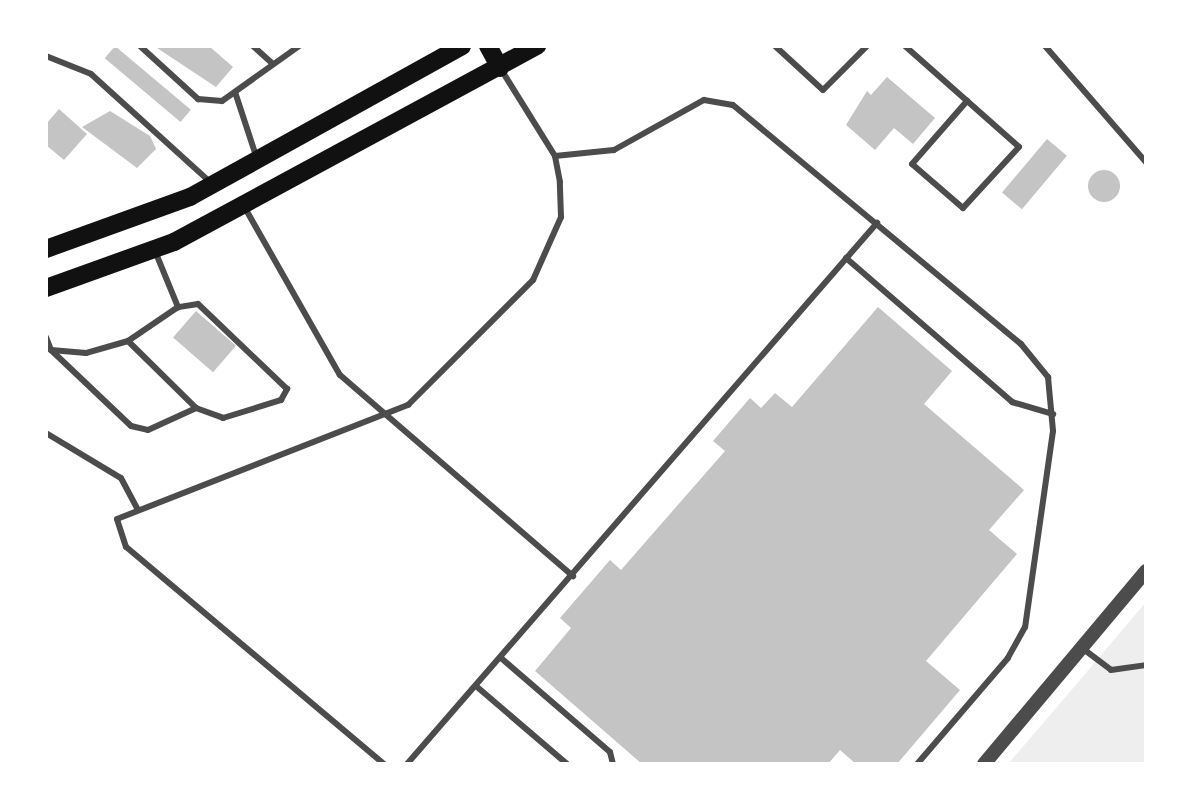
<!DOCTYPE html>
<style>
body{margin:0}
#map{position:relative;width:1192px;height:810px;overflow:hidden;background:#fff;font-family:"Alegreya Sans",sans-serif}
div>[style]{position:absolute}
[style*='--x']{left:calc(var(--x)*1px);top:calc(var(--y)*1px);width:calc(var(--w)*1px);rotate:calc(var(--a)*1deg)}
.green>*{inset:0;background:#eee}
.building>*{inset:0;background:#c4c4c4;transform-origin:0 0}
.round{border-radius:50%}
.service>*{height:6px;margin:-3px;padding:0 3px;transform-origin:3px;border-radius:3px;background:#4c4c4c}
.tertiary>*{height:14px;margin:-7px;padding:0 7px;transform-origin:7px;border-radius:7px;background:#4c4c4c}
.primary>*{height:18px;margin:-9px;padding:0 9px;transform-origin:9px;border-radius:9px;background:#111}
span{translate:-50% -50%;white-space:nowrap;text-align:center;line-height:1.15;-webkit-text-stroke:8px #fff;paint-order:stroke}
.frame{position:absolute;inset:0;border:48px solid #fff;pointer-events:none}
</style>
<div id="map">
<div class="green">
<div style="clip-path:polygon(1146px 602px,1146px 764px,1008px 764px,1074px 687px)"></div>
</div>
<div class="building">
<div style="left:115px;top:46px;width:99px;height:16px;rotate:40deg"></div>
<div style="clip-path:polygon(154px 46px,209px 46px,233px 67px,216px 87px)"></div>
<div style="clip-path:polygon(887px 77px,935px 118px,913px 144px,894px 128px,875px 150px,846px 125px,867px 91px,871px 95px)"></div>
<div style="clip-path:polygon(59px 109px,87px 134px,64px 160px,46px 145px,46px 124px)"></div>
<div style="clip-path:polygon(110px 111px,150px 136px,156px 149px,137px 168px,82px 127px)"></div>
<div style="left:1047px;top:139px;width:26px;height:70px;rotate:40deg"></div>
<div class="round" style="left:1088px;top:170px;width:32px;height:32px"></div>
<div style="clip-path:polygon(878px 307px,952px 371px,924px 404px,1024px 490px,989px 530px,1017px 554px,926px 661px,960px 690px,897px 764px,856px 764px,840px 750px,828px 764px,642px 764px,535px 671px,571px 628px,560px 618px,610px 560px,621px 570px,725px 451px,713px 441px,750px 398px,761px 408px,775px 393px,792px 407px)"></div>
<div style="left:196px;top:311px;width:53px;height:35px;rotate:41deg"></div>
</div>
<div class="service">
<div style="--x:140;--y:46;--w:79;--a:42.4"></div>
<div style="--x:198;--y:99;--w:24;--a:5"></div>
<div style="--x:222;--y:101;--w:95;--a:-35.5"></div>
<div style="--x:253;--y:46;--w:25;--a:42"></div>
<div style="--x:775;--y:46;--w:65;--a:42.5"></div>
<div style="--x:823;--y:90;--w:62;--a:-45"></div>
<div style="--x:905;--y:46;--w:152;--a:41.5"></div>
<div style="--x:1019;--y:147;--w:83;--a:132.6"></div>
<div style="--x:963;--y:208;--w:67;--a:-139.2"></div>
<div style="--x:912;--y:164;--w:84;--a:-48.9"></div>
<div style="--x:1045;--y:46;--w:154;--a:49"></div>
<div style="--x:46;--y:56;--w:48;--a:21.8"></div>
<div style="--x:91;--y:74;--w:161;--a:42.2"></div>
<div style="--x:235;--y:92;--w:67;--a:71.8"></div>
<div style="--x:555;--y:156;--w:59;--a:-5.8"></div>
<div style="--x:614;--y:150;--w:103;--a:-29.1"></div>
<div style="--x:704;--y:100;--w:29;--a:10"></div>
<div style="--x:733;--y:105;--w:374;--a:39.7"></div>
<div style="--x:1021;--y:344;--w:43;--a:50.7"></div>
<div style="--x:1048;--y:377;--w:54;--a:84.7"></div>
<div style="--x:1053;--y:431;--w:198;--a:98.1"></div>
<div style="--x:1025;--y:627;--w:35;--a:119"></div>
<div style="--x:1008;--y:658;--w:140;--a:130.6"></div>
<div style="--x:245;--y:208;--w:192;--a:60.4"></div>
<div style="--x:340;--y:375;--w:308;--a:40.8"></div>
<div style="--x:155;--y:251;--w:61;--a:67.7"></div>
<div style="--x:846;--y:258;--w:220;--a:40.9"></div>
<div style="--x:1012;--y:402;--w:43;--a:16.3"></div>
<div style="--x:46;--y:337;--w:14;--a:69"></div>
<div style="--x:51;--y:350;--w:110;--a:43.5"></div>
<div style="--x:131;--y:426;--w:17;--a:13"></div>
<div style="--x:148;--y:430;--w:53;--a:-24.6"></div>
<div style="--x:196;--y:408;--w:29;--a:20"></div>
<div style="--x:223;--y:418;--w:61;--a:-17.2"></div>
<div style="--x:281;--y:400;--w:13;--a:-61"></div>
<div style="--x:287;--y:389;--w:123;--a:-136.3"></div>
<div style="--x:198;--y:304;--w:20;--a:171"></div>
<div style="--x:178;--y:307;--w:60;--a:145.8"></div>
<div style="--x:128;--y:341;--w:44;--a:164.1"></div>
<div style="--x:86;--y:353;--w:35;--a:-175"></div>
<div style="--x:128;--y:341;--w:95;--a:44.6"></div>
<div style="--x:46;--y:433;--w:87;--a:31"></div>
<div style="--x:121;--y:478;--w:36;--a:62"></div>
<div style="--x:1082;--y:648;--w:36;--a:37"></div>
<div style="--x:1111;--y:670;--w:35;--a:-8"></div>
<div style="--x:501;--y:658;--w:144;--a:40.8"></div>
<div style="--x:610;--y:752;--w:12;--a:76"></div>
<div style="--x:476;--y:686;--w:120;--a:40.6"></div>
<div style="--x:384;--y:764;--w:337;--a:-139.9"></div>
<div style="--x:126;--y:547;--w:29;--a:-108"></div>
<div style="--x:117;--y:519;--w:313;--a:-21.4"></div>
<div style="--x:408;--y:405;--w:177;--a:-45"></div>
<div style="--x:533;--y:280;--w:69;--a:-66"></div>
<div style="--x:561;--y:217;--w:35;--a:-92"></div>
<div style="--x:560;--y:182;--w:26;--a:-101"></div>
<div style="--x:555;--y:156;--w:100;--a:-121.9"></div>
<div style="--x:407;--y:764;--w:717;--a:-49.02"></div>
</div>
<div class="tertiary">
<div style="--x:984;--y:764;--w:252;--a:-50"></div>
</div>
<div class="primary">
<div style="--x:488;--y:46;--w:25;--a:61"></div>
<div style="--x:46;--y:249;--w:153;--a:-19.9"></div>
<div style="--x:190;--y:197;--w:311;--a:-29"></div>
<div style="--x:46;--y:288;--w:136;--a:-19.8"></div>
<div style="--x:174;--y:242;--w:413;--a:-28.4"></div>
</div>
<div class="frame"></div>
</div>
